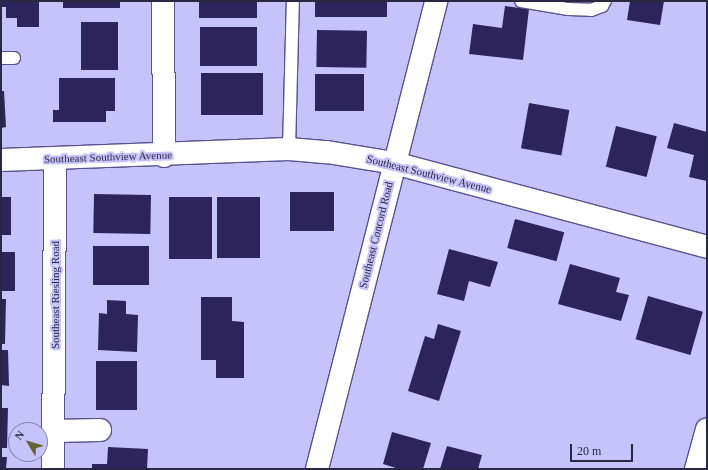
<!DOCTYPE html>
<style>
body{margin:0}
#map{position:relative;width:708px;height:470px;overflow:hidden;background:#c6c3fb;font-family:Georgia,serif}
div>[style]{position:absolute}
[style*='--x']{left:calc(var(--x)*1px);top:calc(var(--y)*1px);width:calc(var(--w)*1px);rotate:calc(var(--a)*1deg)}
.building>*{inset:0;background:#2d245c;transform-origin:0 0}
.roads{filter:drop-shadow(1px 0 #58528f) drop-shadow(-1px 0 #58528f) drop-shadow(0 1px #58528f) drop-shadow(0 -1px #58528f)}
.service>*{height:12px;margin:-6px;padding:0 6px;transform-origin:6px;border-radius:6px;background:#fff}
.minor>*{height:22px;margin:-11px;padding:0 11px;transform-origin:11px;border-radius:11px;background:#fff}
.tertiary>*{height:22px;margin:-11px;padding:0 11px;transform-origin:11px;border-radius:11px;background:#fff}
span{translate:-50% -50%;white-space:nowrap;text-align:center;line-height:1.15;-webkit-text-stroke:4px #c6c3fb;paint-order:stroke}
.street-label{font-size:11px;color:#292742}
.frame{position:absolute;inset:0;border:2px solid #292742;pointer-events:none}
.north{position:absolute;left:8px;top:422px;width:40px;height:40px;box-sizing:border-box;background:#c6c3fb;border:1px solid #8785b1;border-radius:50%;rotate:308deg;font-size:11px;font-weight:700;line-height:16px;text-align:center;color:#292742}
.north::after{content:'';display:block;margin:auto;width:14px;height:18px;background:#656330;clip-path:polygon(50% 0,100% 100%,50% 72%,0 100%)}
.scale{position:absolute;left:570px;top:444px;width:63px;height:18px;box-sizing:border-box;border:2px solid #292742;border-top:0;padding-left:5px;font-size:12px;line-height:14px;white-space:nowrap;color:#292742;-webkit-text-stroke:3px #c6c3fb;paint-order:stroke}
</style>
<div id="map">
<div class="building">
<div style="clip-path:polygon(1px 1px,39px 1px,39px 27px,17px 27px,17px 18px,6px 18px,6px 7px,1px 7px)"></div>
<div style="left:63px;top:1px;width:57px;height:7px"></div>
<div style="left:199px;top:1px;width:58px;height:17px"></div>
<div style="left:315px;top:1px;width:72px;height:16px"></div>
<div style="clip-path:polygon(630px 1px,664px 1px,660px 25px,627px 20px)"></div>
<div style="clip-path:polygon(505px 6px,529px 9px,523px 60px,469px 54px,473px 24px,502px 28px)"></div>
<div style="left:81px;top:22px;width:37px;height:48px"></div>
<div style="left:200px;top:27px;width:57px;height:39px"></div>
<div style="left:317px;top:30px;width:50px;height:37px;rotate:1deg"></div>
<div style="left:201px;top:73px;width:62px;height:42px"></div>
<div style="left:315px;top:74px;width:49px;height:37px"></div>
<div style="clip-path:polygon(59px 78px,115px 78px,115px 111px,106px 111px,106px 122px,53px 122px,53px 110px,59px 110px)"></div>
<div style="clip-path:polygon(1px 91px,4px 91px,6px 127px,1px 128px)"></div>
<div style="left:529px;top:103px;width:41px;height:46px;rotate:10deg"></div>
<div style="clip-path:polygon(674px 123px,707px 132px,707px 181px,689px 177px,694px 155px,667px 148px)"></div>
<div style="left:616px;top:126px;width:42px;height:42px;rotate:14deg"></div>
<div style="left:290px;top:192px;width:44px;height:39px"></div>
<div style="left:151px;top:195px;width:39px;height:57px;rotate:91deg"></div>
<div style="left:1px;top:197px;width:10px;height:38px"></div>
<div style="left:169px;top:197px;width:43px;height:62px"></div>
<div style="left:217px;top:197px;width:43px;height:61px"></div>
<div style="left:515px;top:219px;width:51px;height:30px;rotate:15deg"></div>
<div style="left:93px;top:246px;width:56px;height:39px"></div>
<div style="clip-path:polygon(449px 249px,498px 262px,490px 287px,469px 281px,464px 301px,437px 294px)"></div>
<div style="left:1px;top:252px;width:14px;height:39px"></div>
<div style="clip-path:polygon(570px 264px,620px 278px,616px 292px,629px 295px,621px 321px,558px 304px)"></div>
<div style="left:648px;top:296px;width:57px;height:45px;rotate:16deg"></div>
<div style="clip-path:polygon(201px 297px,232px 297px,232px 321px,244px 322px,244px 378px,216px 378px,216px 360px,201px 360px)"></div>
<div style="clip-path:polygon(1px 299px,6px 299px,5px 344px,1px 344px)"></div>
<div style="clip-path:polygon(107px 300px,126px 301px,126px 314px,138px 315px,137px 352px,98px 350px,99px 313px,107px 314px)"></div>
<div style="clip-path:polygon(438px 324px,461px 331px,439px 401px,408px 391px,425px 336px,434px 339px)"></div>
<div style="clip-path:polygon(1px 350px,8px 350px,9px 386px,1px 385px)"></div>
<div style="left:96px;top:361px;width:41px;height:49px"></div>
<div style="clip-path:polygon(1px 408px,8px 408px,7px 448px,1px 448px)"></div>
<div style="clip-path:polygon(392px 432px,431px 443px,423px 469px,399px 469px,383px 464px)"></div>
<div style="clip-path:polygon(447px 446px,482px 455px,478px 469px,440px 469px)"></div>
<div style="clip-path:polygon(108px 447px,148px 449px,147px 469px,92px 469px,92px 464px,107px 464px)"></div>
<div style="clip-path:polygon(1px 457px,7px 457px,6px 469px,1px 469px)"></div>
</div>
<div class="roads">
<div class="service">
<div style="--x:521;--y:1;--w:48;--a:9.7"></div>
<div style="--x:568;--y:9;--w:23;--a:2"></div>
<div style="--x:591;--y:10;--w:12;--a:-20"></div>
<div style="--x:602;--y:6;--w:6;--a:-59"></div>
<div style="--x:1;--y:58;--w:13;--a:0"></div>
<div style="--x:289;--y:149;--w:148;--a:-88.5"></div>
</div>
<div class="minor">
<div style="--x:163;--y:1;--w:155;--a:89.6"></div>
<div style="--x:1;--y:160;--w:288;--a:-2.2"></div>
<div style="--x:289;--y:149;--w:38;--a:5"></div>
<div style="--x:327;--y:152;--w:68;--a:9.3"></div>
<div style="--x:394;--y:163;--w:324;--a:15"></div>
<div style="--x:54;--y:431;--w:46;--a:-1.2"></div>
<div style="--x:53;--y:469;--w:309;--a:-89.6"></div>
<div style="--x:696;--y:469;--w:41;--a:-74.6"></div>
</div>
<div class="tertiary">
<div style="--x:317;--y:469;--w:483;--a:-75.7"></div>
</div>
</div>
<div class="street-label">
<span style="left:108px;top:157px;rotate:-2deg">Southeast Southview Avenue</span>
<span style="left:429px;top:174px;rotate:14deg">Southeast Southview Avenue</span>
<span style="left:376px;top:235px;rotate:-76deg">Southeast Concord Road</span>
<span style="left:55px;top:295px;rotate:-90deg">Southeast Riesling Road</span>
</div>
<div class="frame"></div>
<div class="north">N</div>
<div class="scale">20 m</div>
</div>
